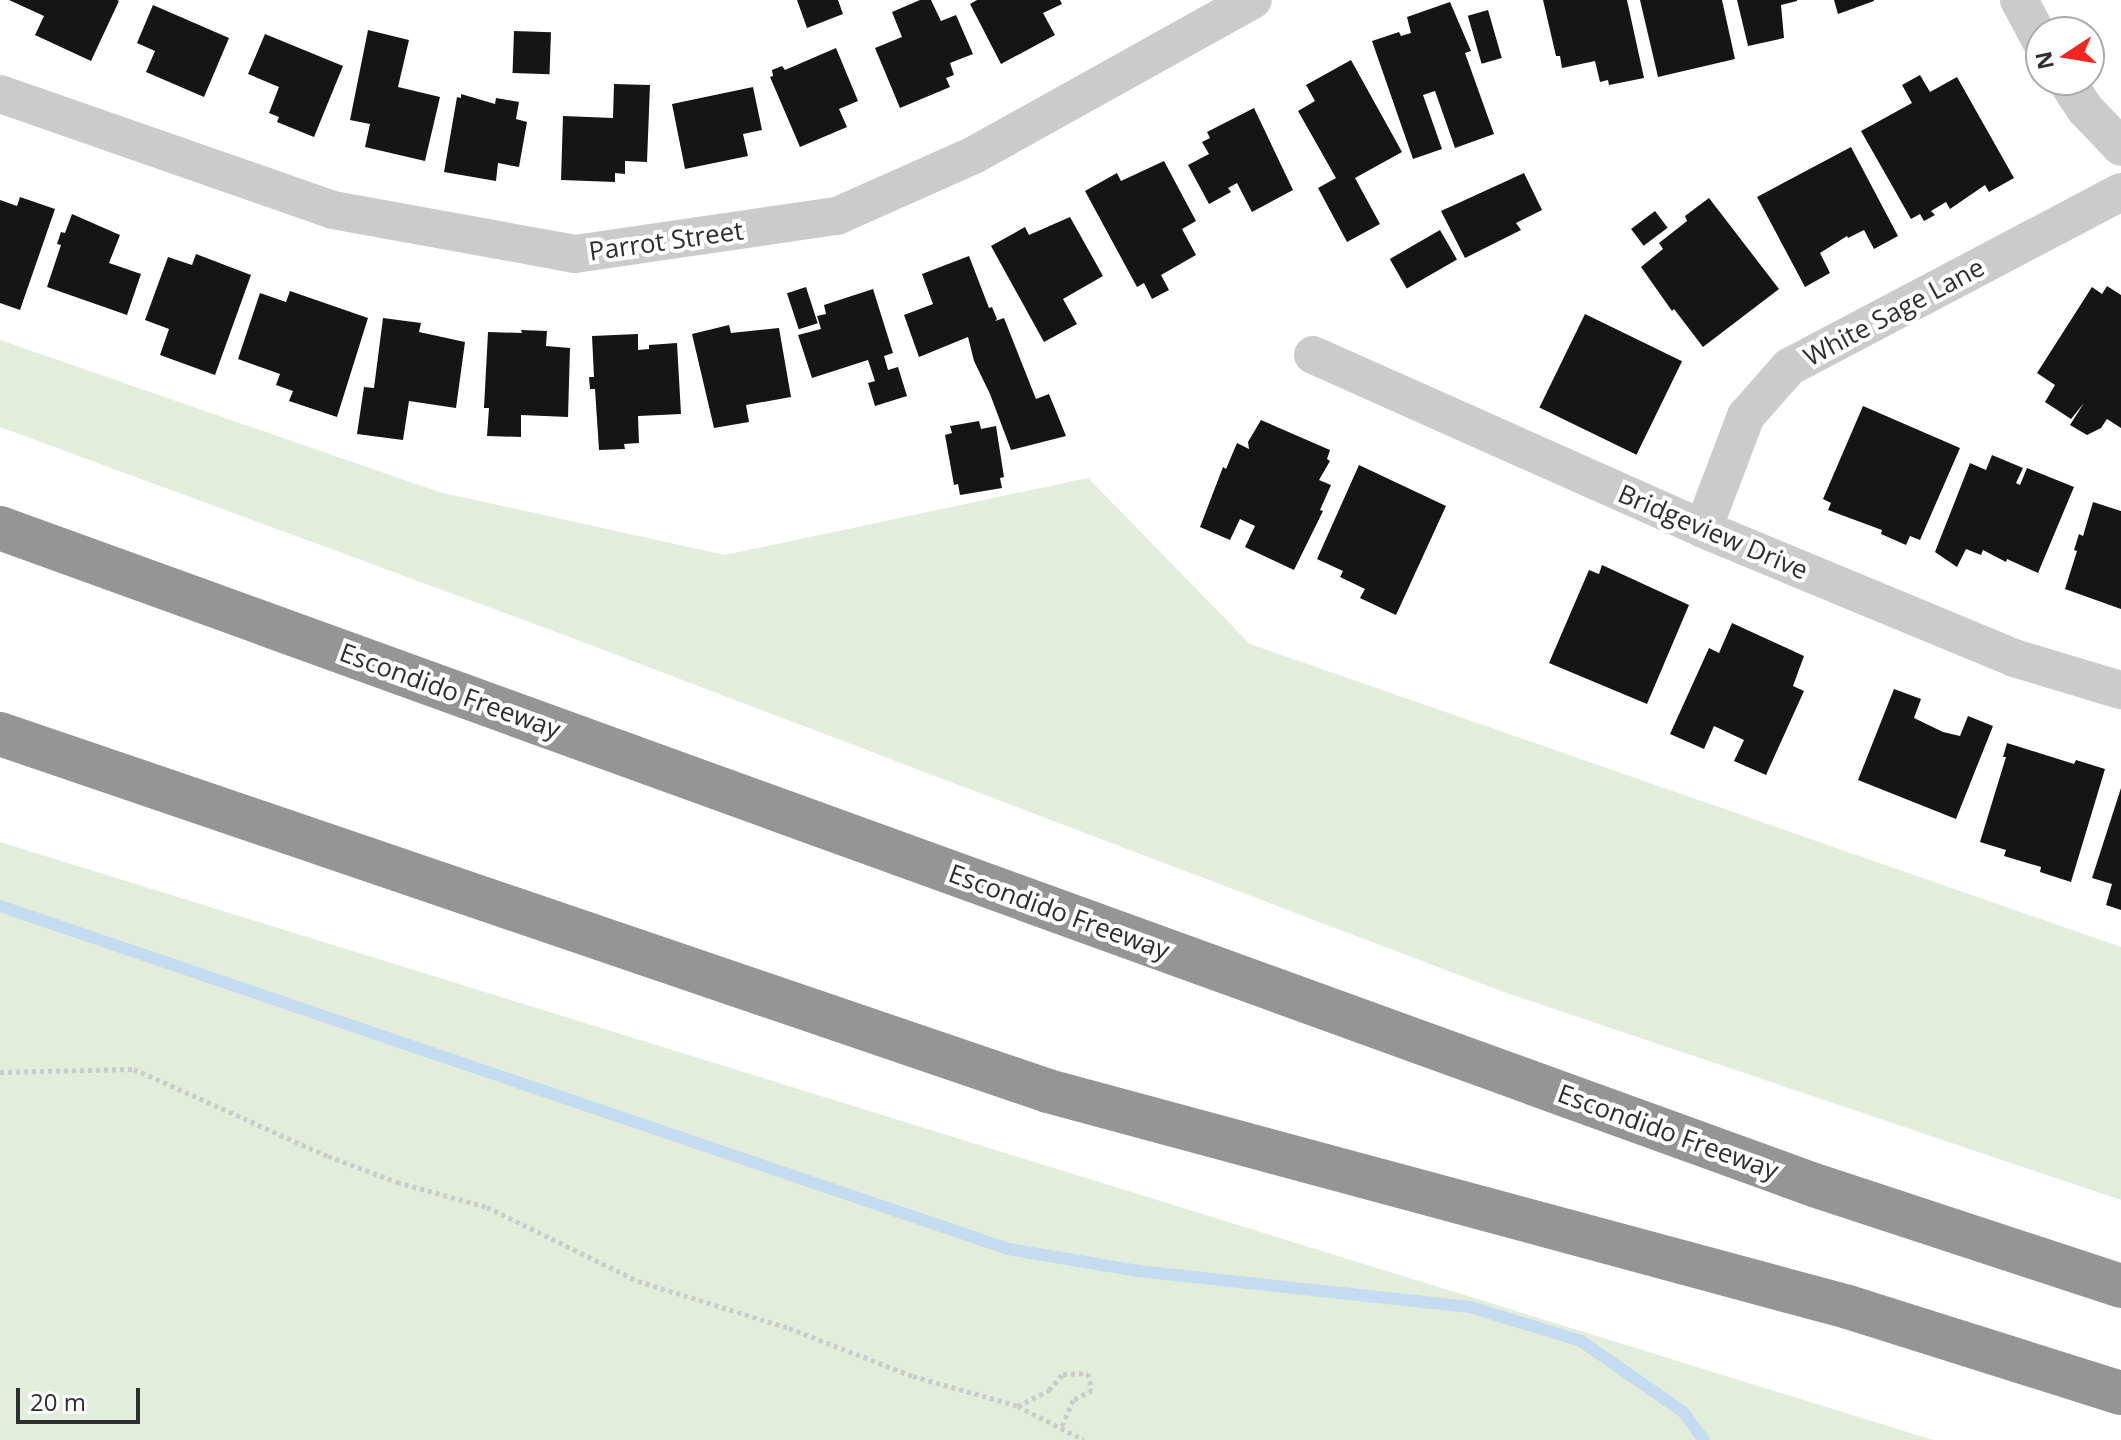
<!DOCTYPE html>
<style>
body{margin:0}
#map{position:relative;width:2121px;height:1440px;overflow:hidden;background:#fff;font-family:"Open Sans",sans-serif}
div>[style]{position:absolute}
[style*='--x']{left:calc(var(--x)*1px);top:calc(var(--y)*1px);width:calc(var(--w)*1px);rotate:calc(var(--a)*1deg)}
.green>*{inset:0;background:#e3eddb}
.stream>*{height:12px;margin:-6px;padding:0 6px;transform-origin:6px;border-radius:6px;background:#c5dbef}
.building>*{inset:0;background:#151515;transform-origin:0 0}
.path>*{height:5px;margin-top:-2.5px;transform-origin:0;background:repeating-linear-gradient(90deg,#cbcbcb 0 4px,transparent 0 8px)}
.street>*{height:38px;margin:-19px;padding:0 19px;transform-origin:19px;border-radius:19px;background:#cbcbcb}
.highway>*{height:44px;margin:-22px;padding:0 22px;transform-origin:22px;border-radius:22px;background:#959595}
span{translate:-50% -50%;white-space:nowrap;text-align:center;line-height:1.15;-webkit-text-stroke:8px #fff;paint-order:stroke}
.street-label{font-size:26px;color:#2e2e2e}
.north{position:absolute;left:2025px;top:16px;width:80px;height:80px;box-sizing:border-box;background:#fff;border:2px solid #ababab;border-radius:50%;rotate:258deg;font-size:22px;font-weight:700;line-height:32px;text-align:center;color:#2e2e2e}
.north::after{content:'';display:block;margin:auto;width:28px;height:36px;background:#f7241f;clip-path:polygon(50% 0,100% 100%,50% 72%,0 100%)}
.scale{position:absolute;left:16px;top:1388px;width:124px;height:36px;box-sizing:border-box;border:4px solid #2e2e2e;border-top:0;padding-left:10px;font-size:24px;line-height:28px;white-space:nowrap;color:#2e2e2e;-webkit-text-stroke:6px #fff;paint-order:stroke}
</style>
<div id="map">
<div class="green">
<div style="clip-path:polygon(0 340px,439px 492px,725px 555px,1088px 478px,1250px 644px,2121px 947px,2121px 1200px,1501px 991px,551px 630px,0 427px)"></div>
<div style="clip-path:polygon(0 842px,1933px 1440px,0 1440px)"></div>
</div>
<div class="stream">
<div style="--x:0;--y:906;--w:1065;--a:18.79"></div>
<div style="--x:1008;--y:1249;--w:132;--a:9.6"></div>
<div style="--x:1138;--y:1271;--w:334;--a:6.2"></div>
<div style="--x:1470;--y:1307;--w:116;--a:17"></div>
<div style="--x:1581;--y:1341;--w:124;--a:34.8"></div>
<div style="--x:1683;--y:1412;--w:35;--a:53"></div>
</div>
<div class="building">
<div style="clip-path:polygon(9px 0,117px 0,119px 1px,91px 61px,35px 35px,44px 16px)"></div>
<div style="clip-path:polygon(797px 0,838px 0,843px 14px,807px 28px)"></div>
<div style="clip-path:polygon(920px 0,931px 0,941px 21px,956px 15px,973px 54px,950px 63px,954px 75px,946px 78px,950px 87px,900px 108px,875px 48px,902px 37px,892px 12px)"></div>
<div style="clip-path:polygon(977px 0,1060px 0,1062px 4px,1043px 13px,1055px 35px,1001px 64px,970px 4px)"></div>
<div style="clip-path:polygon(1543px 0,1627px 0,1644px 78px,1609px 85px,1608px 80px,1600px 82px,1595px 61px,1562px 68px,1560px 56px,1556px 56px)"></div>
<div style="clip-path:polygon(1640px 0,1722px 0,1735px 59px,1658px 77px)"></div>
<div style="clip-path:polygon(1737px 0,1797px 0,1797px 1px,1781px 5px,1784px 38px,1748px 46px)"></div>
<div style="clip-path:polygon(1834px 0,1874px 0,1874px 1px,1838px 14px)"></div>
<div style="clip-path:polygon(1450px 2px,1471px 51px,1465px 53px,1494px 134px,1455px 148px,1435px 91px,1423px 95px,1442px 149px,1413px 159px,1372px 41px,1399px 32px,1401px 36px,1411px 33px,1407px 17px)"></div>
<div style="clip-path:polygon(153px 5px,229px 38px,204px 97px,146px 72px,155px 51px,137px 43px)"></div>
<div style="left:1488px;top:10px;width:50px;height:21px;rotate:74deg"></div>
<div style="clip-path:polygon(368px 30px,409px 40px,398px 87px,440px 97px,425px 161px,365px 147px,370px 124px,350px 120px)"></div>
<div style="left:514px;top:31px;width:37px;height:42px;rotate:2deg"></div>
<div style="clip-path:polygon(265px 34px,343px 66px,314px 137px,277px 122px,279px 117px,269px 113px,279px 87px,248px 74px)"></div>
<div style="clip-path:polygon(836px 48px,858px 101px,839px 109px,847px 127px,800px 147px,770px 77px,773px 76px,772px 70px,782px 66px,785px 70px)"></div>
<div style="clip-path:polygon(1351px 60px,1402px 152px,1355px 178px,1380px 224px,1347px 242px,1318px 188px,1336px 178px,1298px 111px,1315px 101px,1306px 85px)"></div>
<div style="clip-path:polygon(1920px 75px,1930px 92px,1957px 77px,2014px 178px,1989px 192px,1985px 185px,1950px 209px,1946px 202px,1931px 211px,1935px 215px,1924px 221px,1920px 214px,1911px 219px,1861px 131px,1912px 103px,1902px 85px)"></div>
<div style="clip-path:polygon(614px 84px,650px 85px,647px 162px,625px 161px,625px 174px,615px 173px,615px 182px,561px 180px,563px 116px,613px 118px)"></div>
<div style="clip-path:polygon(753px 87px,762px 130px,743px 134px,748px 156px,685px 169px,672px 104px)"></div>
<div style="clip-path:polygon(461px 94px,495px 104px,496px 98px,519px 102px,516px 119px,527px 122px,519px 167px,498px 163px,496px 181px,444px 172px,457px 97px,461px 98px)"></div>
<div style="clip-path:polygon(1254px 108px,1293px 190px,1252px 212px,1237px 183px,1228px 188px,1231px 192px,1209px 204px,1188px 165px,1209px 154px,1202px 142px,1210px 138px,1207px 132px)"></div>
<div style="clip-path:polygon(1851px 147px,1898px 236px,1874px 249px,1864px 230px,1848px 238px,1847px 236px,1820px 253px,1830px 273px,1805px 287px,1757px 197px)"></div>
<div style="clip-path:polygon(1164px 161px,1196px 221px,1182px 229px,1196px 255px,1161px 275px,1169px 290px,1152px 299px,1144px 283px,1137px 287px,1085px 191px,1117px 173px,1121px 181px)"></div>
<div style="clip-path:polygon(1524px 173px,1542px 210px,1516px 223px,1521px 230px,1465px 258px,1441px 211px)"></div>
<div style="clip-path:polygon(20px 197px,55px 209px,20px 310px,0 303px,0 200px,17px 206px)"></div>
<div style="clip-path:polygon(1709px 198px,1779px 289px,1703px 347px,1674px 309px,1672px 311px,1641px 267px,1663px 249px,1659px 243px,1687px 221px,1685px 216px)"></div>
<div style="left:1655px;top:211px;width:21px;height:30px;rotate:53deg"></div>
<div style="clip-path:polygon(72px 214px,120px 235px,109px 263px,141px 274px,127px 315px,47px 287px,61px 245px,57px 244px,61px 232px,65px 233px)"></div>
<div style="clip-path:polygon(1070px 217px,1103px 276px,1063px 299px,1077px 324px,1044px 342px,991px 246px,1025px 227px,1029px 235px)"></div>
<div style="left:1440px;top:230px;width:34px;height:58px;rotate:60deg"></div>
<div style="clip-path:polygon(196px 254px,251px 275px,215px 375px,160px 355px,169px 329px,145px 320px,168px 257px,192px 265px)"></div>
<div style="clip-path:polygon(969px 256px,989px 308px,992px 307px,997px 319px,995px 321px,1004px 318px,1036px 399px,1049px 394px,1066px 436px,1011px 450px,990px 394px,974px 361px,968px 337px,919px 357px,904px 315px,933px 304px,922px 274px)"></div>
<div style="clip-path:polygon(2107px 286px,2121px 295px,2121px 428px,2107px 419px,2101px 428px,2087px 435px,2070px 425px,2084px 403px,2071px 419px,2045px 402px,2055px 385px,2037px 373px,2092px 287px,2102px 294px)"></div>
<div style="left:806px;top:287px;width:38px;height:20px;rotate:72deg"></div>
<div style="clip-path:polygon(873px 289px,893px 353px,884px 356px,888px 370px,898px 367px,907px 396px,875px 406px,868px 383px,875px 381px,868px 360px,812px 378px,798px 335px,821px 329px,817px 316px,826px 314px,824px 305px)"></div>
<div style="clip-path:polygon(290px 291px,368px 318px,337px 417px,289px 401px,293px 391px,276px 385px,280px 374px,238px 359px,260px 293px,286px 302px)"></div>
<div style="left:1585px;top:314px;width:108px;height:104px;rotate:26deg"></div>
<div style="clip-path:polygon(383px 318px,421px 323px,419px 332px,465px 342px,456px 408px,409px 401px,403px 440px,357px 434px,364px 387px,374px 388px)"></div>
<div style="clip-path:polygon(729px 325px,731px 333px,779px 328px,791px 397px,746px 405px,749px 422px,714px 428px,692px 334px)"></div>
<div style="clip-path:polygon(521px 330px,547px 331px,546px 346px,570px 348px,568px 417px,521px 415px,521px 437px,487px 436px,489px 408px,484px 408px,488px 332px,522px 333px)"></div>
<div style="clip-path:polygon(638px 334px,638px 350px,649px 349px,649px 345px,677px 343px,681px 414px,638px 416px,639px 443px,624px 444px,625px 449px,599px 450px,595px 389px,590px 389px,589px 377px,594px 377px,592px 336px)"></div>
<div style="clip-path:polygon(1863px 406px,1960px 448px,1920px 540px,1910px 536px,1906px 545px,1881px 534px,1882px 530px,1828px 510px,1831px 503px,1823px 499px)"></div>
<div style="clip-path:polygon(1261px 420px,1330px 450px,1327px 459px,1330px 461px,1319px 480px,1331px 485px,1320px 510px,1323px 511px,1294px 570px,1245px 547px,1255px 526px,1240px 519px,1230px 540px,1200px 527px,1223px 467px,1226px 469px,1237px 443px,1249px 449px,1248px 442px)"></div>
<div style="clip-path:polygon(979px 421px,981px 429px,996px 426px,1004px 477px,1000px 478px,1002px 488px,960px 495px,958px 484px,954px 485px,945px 435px,952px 433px,950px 426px)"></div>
<div style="clip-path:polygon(1992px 455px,2023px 468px,2016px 483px,2020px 485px,2027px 468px,2074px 487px,2038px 573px,2007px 559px,2006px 562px,1983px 550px,1981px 555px,1966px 549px,1957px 567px,1935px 552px,1970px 463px,1986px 470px)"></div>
<div style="clip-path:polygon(1359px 465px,1446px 506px,1396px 615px,1360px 598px,1365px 589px,1340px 577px,1343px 571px,1317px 559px)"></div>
<div style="clip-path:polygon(2093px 502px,2121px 511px,2121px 609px,2065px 589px,2077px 551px,2074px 550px,2079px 534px,2083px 536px)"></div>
<div style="clip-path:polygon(1602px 565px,1689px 605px,1647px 704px,1549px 663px,1589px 570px,1599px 574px)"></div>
<div style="clip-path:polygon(1732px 623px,1804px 656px,1793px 686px,1804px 691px,1766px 775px,1734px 761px,1744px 740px,1714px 726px,1704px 749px,1670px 734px,1709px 648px,1719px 653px)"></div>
<div style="clip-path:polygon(1894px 689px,1921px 699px,1914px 718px,1943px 732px,1960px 736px,1968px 716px,1993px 726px,1956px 819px,1858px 780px)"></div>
<div style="clip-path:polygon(2007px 743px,2074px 764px,2076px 760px,2105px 769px,2071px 882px,2040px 872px,2041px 867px,2004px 856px,2006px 850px,1980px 842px,2006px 757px,2003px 757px)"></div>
<div style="clip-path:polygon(2121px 788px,2121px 910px,2106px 905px,2112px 884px,2092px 878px)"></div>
</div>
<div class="path">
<div style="--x:0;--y:1072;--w:134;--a:-1.3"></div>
<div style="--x:134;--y:1069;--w:213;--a:24.2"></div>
<div style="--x:328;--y:1156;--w:74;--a:20.6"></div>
<div style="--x:397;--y:1182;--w:93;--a:15.5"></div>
<div style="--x:487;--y:1207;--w:168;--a:26.1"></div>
<div style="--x:638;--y:1281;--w:158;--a:17.3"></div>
<div style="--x:789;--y:1328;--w:133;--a:21.2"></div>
<div style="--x:913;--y:1376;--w:109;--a:15.9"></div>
<div style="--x:1018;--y:1406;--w:74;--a:27.3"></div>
<div style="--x:1018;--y:1406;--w:35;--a:-27"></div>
<div style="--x:1049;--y:1390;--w:21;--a:-49"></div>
<div style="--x:1063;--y:1374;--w:25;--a:-2"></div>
<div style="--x:1088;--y:1373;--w:17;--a:77"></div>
<div style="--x:1092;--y:1390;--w:21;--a:152"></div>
<div style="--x:1073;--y:1400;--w:30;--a:113"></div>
</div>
<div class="street">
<div style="--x:2019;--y:0;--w:47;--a:61.8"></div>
<div style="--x:2066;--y:80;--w:35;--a:57"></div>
<div style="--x:2085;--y:109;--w:52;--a:46.5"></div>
<div style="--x:0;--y:94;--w:353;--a:19.2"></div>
<div style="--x:333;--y:210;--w:246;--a:10.3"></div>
<div style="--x:575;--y:254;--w:265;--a:-8.3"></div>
<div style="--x:837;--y:216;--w:150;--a:-24"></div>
<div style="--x:974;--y:155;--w:319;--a:-29.1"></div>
<div style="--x:1313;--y:355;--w:427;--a:24"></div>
<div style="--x:1703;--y:529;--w:337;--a:22.5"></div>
<div style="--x:2014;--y:658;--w:112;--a:16.7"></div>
<div style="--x:1703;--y:529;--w:121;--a:-69.2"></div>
<div style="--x:1746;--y:416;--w:65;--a:-48.7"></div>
<div style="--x:1789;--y:367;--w:375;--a:-27.8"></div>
</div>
<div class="highway">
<div style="--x:0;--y:528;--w:1929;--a:19.91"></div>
<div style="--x:1814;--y:1185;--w:323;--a:18.2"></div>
<div style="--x:0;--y:734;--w:1107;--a:18.81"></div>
<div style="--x:1048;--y:1091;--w:829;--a:15.11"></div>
<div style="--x:1848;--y:1307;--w:286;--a:17.5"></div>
</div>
<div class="street-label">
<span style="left:666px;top:241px;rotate:-8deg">Parrot Street</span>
<span style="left:1894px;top:312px;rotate:-28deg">White Sage Lane</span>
<span style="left:1713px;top:532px;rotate:23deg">Bridgeview Drive</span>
<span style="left:450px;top:691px;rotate:20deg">Escondido Freeway</span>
<span style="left:1059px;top:912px;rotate:20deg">Escondido Freeway</span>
<span style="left:1668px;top:1132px;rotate:20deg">Escondido Freeway</span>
</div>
<div class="north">N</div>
<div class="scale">20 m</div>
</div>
